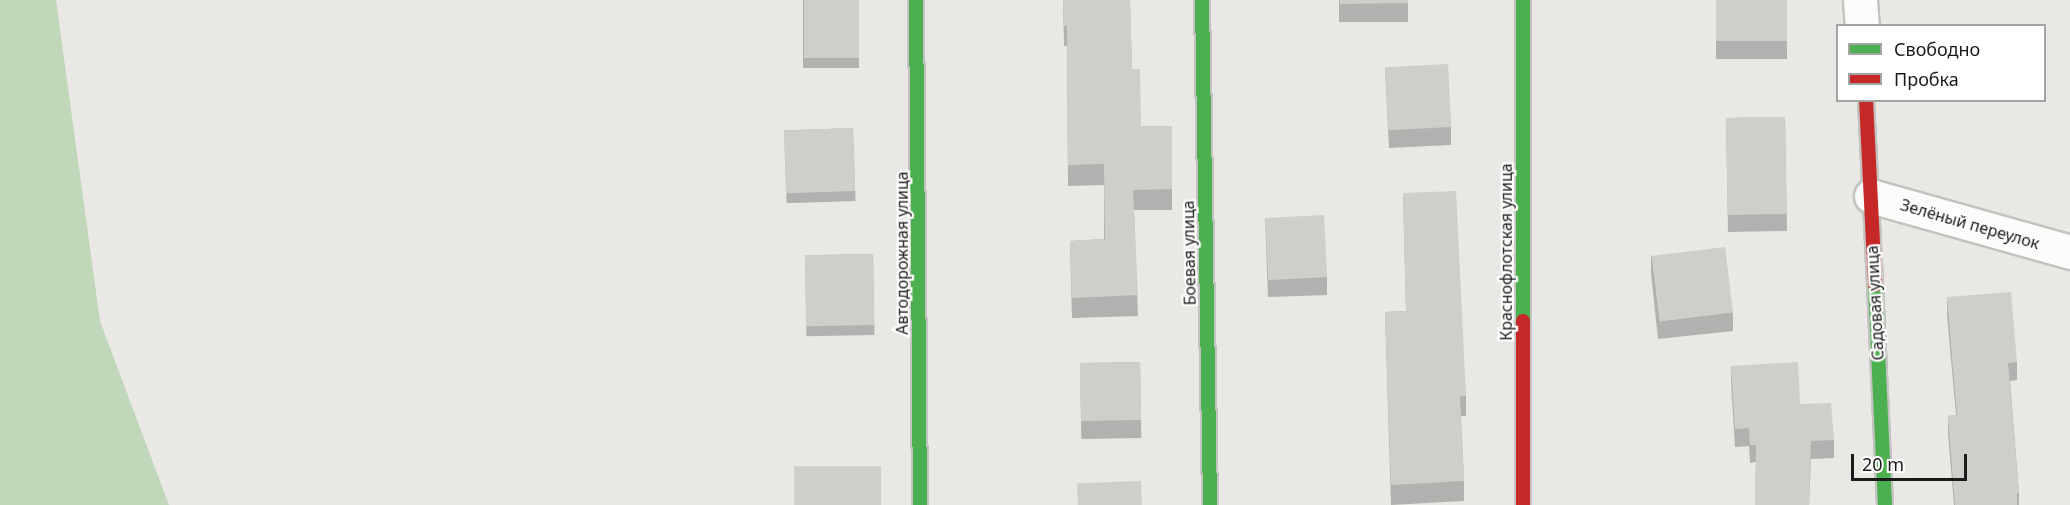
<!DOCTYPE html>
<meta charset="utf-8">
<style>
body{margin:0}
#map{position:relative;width:2070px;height:505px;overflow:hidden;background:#e9e8e4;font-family:"Noto Sans",sans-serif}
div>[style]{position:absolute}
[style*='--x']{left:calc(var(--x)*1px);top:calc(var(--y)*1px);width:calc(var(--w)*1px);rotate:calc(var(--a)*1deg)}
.forest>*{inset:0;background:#c1d7ba}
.roads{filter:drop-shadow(2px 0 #c2c2c0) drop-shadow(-2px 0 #c2c2c0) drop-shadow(0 2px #c2c2c0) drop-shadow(0 -2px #c2c2c0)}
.street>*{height:33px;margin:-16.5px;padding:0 16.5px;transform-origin:16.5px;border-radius:16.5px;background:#fcfcfb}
.fast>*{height:14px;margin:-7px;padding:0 7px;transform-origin:7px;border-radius:7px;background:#4caf50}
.jam>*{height:14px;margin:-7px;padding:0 7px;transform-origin:7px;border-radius:7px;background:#c62828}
.wall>*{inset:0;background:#b3b1af;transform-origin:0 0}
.building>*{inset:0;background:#d0cecb;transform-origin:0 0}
span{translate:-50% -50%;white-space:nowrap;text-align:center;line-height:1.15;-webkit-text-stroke:4.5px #fff;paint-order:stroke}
.street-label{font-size:16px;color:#1b1b1b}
.legend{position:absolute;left:1836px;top:24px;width:210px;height:78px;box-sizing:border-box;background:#fff;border:2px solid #a4a4a4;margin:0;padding:8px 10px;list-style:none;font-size:18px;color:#1b1b1b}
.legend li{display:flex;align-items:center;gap:12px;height:30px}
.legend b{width:30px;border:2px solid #a4a4a4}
.scale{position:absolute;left:1851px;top:454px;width:116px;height:27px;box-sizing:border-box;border:3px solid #1b1b1b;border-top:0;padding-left:8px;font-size:18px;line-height:21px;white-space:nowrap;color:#1b1b1b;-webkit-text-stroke:4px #fff;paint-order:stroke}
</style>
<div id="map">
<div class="forest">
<div style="clip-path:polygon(0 0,56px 0,100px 321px,169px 505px,0 505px)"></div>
</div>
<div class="roads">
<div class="street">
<div style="--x:1860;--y:0;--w:26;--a:86"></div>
<div style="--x:1871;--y:196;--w:207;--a:15.7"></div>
</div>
<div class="fast">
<div style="--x:916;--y:0;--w:505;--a:89.55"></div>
<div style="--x:1202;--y:0;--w:505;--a:89.09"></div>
<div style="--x:1523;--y:0;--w:321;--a:90"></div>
<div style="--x:1875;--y:285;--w:220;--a:87.4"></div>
</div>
<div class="jam">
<div style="--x:1866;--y:100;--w:185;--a:87.2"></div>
<div style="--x:1523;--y:321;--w:184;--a:90"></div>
</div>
</div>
<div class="wall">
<div style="left:803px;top:0;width:56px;height:68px"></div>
<div style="clip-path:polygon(1063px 0,1130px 0,1132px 69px,1141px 126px,1172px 126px,1172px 210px,1134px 210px,1138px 316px,1072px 318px,1070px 241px,1104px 239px,1104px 185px,1068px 186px,1067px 46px,1064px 46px)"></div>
<div style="left:1339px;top:0;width:69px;height:22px"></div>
<div style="left:1716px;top:0;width:71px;height:59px"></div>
<div style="clip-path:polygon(1385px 68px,1451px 127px,1451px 145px,1389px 148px)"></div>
<div style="left:1785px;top:117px;width:114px;height:59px;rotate:89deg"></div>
<div style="left:853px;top:128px;width:73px;height:69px;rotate:88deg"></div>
<div style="clip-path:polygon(1403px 193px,1466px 396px,1466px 416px,1461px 416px,1464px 481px,1464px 501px,1391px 505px,1385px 312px,1406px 311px)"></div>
<div style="clip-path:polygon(1265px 218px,1327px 277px,1327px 295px,1268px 297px)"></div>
<div style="left:873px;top:254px;width:81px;height:68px;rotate:89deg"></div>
<div style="clip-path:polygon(1651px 255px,1733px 313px,1733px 331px,1658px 339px,1651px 273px)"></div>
<div style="clip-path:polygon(1947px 297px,2017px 362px,2017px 380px,2010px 381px,2019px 493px,2019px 505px,1954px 505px,1948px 434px,1948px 416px,1956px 415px,1947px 315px)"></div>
<div style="left:1140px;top:362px;width:76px;height:60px;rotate:89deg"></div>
<div style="clip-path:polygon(1731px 366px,1800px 404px,1834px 440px,1834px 458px,1811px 459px,1809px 505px,1755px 505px,1756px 462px,1750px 463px,1749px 446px,1735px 447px,1731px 384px)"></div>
</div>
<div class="building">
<div style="left:804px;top:0;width:55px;height:58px"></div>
<div style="clip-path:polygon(1063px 0,1130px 0,1132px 69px,1140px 69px,1141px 126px,1172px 126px,1172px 189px,1133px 190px,1138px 295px,1072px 298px,1070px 241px,1105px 239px,1104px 164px,1068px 165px,1067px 26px,1064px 26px)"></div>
<div style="clip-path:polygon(1340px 0,1408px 0,1408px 3px,1340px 4px)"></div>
<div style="left:1716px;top:0;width:71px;height:41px"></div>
<div style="left:1448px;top:64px;width:63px;height:63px;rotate:87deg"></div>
<div style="left:1785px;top:117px;width:97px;height:59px;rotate:89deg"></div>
<div style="left:853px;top:128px;width:63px;height:69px;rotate:88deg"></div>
<div style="clip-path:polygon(1456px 191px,1466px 396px,1460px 396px,1464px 481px,1391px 485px,1385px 312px,1406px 311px,1403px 193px)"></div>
<div style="left:1324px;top:215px;width:62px;height:59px;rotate:87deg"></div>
<div style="left:1725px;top:247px;width:66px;height:74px;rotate:83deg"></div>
<div style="left:873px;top:254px;width:71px;height:68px;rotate:89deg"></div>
<div style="clip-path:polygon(2011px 292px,2017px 362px,2008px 363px,2019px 493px,2017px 493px,2017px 505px,1955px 505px,1948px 416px,1957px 415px,1947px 297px)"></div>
<div style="left:1140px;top:362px;width:58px;height:60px;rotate:89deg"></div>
<div style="clip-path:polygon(1798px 362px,1800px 404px,1831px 403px,1834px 440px,1811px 441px,1809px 505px,1755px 505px,1756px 445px,1750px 445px,1749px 428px,1735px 429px,1731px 366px)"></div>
<div style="left:794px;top:466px;width:87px;height:39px"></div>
<div style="left:1141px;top:481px;width:24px;height:64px;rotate:88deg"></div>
</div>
<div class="street-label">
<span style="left:1970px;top:224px;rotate:16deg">Зелёный переулок</span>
<span style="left:1506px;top:252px;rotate:-90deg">Краснофлотская улица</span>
<span style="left:902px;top:253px;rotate:-90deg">Автодорожная улица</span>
<span style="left:1189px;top:253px;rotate:-91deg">Боевая улица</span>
<span style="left:1875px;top:303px;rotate:-93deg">Садовая улица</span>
</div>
<ul class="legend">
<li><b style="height:8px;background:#4caf50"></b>Свободно</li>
<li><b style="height:8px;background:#c62828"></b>Пробка</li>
</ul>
<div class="scale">20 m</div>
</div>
